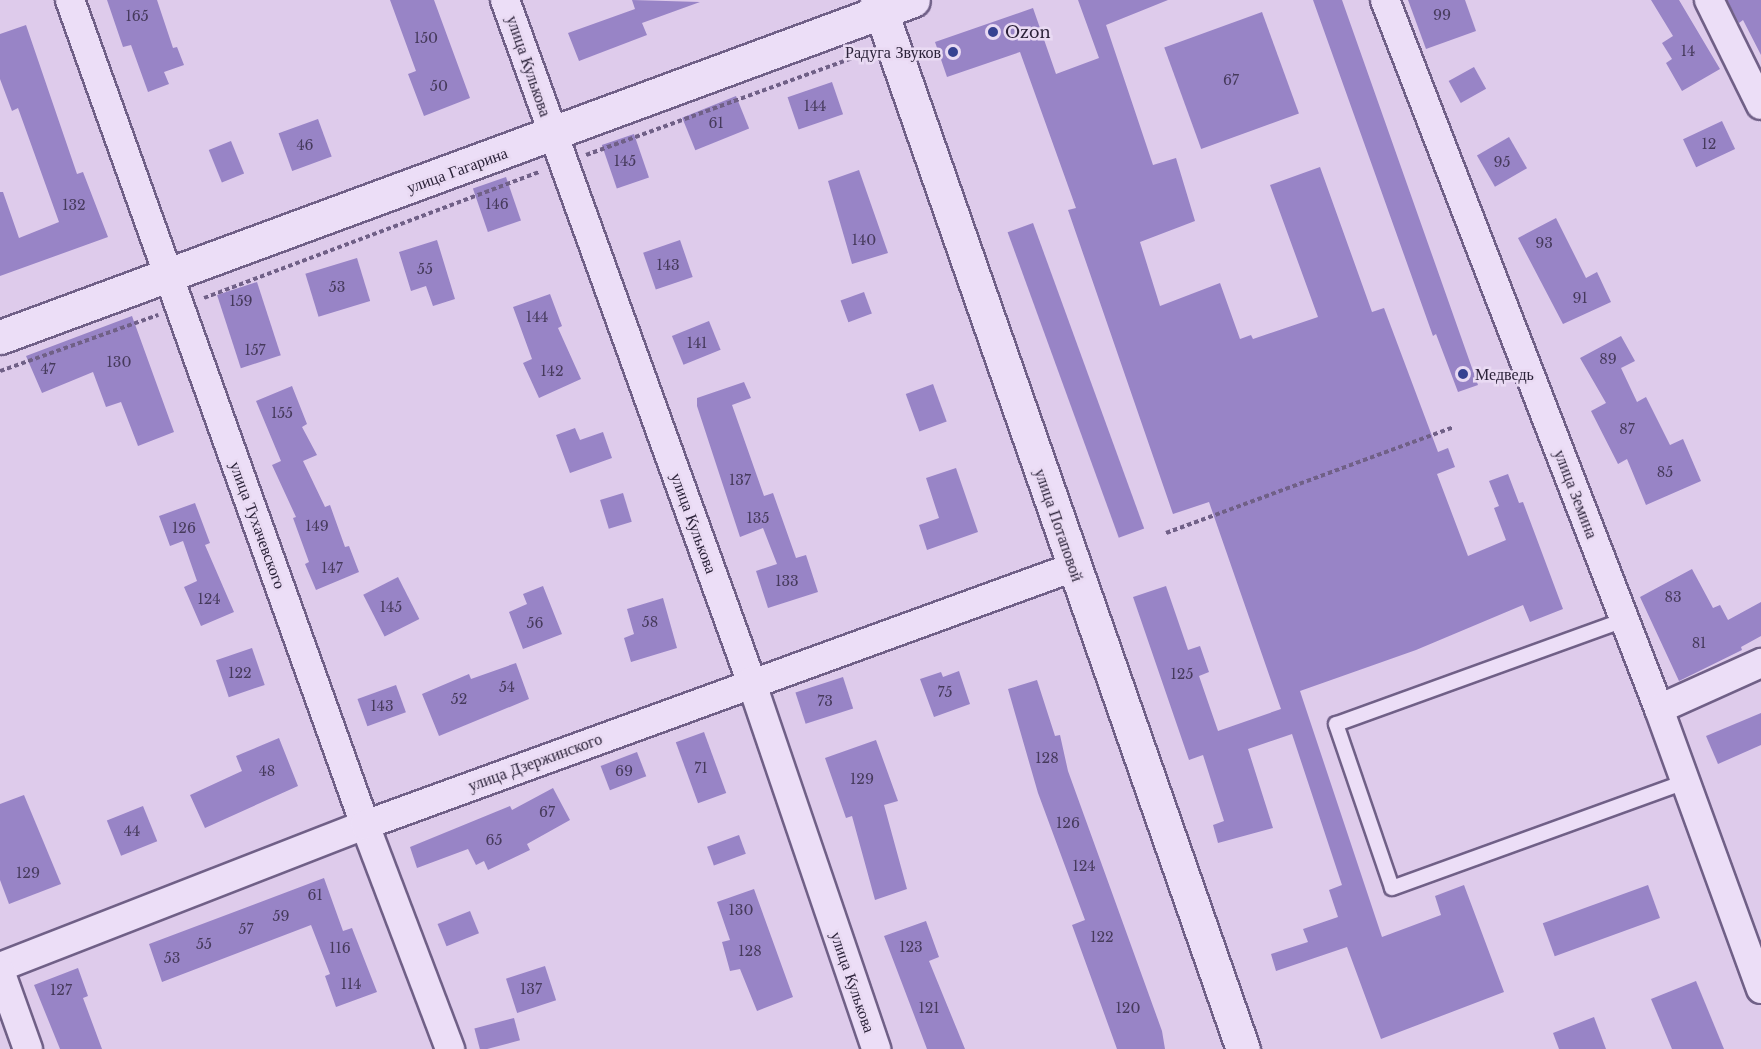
<!DOCTYPE html>
<meta charset="utf-8">
<style>
body{margin:0}
#map{position:relative;width:1761px;height:1049px;overflow:hidden;background:#decbeb;font-family:"Libre Baskerville",serif}
div>[style]{position:absolute}
[style*='--x']{left:calc(var(--x)*1px);top:calc(var(--y)*1px);width:calc(var(--w)*1px);rotate:calc(var(--a)*1deg)}
.building>*{inset:0;background:#9884c6;transform-origin:0 0}
.path>*{height:4px;margin-top:-2px;transform-origin:0;background:repeating-linear-gradient(90deg,#706087 0 4.5px,transparent 0 7.5px)}
.roads{filter:drop-shadow(2px 0 #706087) drop-shadow(-2px 0 #706087) drop-shadow(0 2px #706087) drop-shadow(0 -2px #706087)}
.lane>*{height:14px;margin:-7px;padding:0 7px;transform-origin:7px;border-radius:7px;background:#ecdef7}
.street>*{height:28px;margin:-14px;padding:0 14px;transform-origin:14px;border-radius:14px;background:#ecdef7}
.secondary>*{height:33px;margin:-16.5px;padding:0 16.5px;transform-origin:16.5px;border-radius:16.5px;background:#ecdef7}
.dots>*{width:16px;height:16px;translate:-50% -50%;box-sizing:border-box;border:3px solid #e9daf3;border-radius:50%}
span{translate:-50% -50%;white-space:nowrap;text-align:center;line-height:1.15;-webkit-text-stroke:5px #e9daf3;paint-order:stroke}
.number-label{font-size:14px;color:#463a5c}
.number-label span{-webkit-text-stroke-width:0}
.poi-label{font-size:16px;color:#2b2239}
.left{translate:0 -50%;text-align:left}
.right{translate:-100% -50%;text-align:right}
.street-label{font-size:16px;color:#2b2239}
</style>
<div id="map">
<div class="building">
<div style="clip-path:polygon(107px 0,157px 0,173px 48px,177px 47px,184px 65px,164px 72px,169px 84px,148px 92px,131px 45px,123px 47px)"></div>
<div style="clip-path:polygon(390px 0,434px 0,470px 98px,424px 116px,408px 74px,416px 71px)"></div>
<div style="clip-path:polygon(632px 0,700px 2px,642px 23px,647px 35px,579px 61px,568px 33px,635px 9px)"></div>
<div style="clip-path:polygon(1078px 0,1168px 0,1106px 25px,1153px 165px,1176px 158px,1195px 221px,1140px 242px,1160px 306px,1220px 283px,1240px 339px,1251px 335px,1253px 339px,1318px 317px,1270px 185px,1320px 167px,1372px 312px,1384px 308px,1438px 452px,1448px 448px,1455px 467px,1437px 474px,1468px 556px,1506px 540px,1494px 508px,1499px 506px,1489px 481px,1508px 474px,1519px 503px,1523px 502px,1563px 609px,1530px 622px,1523px 605px,1416px 650px,1300px 691px,1382px 937px,1441px 915px,1435px 896px,1464px 885px,1504px 992px,1381px 1039px,1347px 947px,1276px 971px,1271px 954px,1308px 942px,1303px 929px,1338px 917px,1329px 890px,1342px 885px,1292px 734px,1248px 749px,1273px 828px,1218px 843px,1213px 825px,1224px 821px,1203px 755px,1189px 760px,1133px 597px,1166px 586px,1188px 650px,1200px 646px,1209px 672px,1199px 676px,1218px 731px,1281px 709px,1209px 502px,1173px 514px,1068px 210px,1076px 208px,1020px 52px,947px 77px,935px 42px,1033px 8px,1056px 74px,1099px 58px)"></div>
<div style="clip-path:polygon(1313px 0,1342px 0,1478px 385px,1458px 392px,1436px 334px,1433px 336px)"></div>
<div style="clip-path:polygon(1408px 0,1465px 0,1476px 31px,1426px 49px)"></div>
<div style="clip-path:polygon(1651px 0,1679px 0,1720px 69px,1682px 91px,1666px 63px,1672px 59px,1662px 43px,1673px 36px)"></div>
<div style="clip-path:polygon(1727px 0,1761px 0,1761px 55px,1743px 20px,1739px 23px)"></div>
<div style="left:1262px;top:12px;width:108px;height:104px;rotate:70deg"></div>
<div style="clip-path:polygon(26px 25px,77px 174px,83px 172px,108px 237px,0 276px,0 192px,3px 192px,19px 238px,59px 222px,18px 108px,12px 111px,0 79px,0 34px)"></div>
<div style="left:1474px;top:67px;width:25px;height:29px;rotate:61deg"></div>
<div style="left:832px;top:82px;width:34px;height:47px;rotate:71deg"></div>
<div style="left:736px;top:96px;width:35px;height:58px;rotate:68deg"></div>
<div style="left:318px;top:119px;width:40px;height:42px;rotate:70deg"></div>
<div style="left:1722px;top:121px;width:31px;height:43px;rotate:65deg"></div>
<div style="left:634px;top:134px;width:46px;height:34px;rotate:71deg"></div>
<div style="left:1509px;top:137px;width:36px;height:37px;rotate:60deg"></div>
<div style="left:231px;top:141px;width:35px;height:24px;rotate:68deg"></div>
<div style="clip-path:polygon(859px 170px,888px 253px,852px 264px,828px 181px)"></div>
<div style="left:506px;top:177px;width:46px;height:35px;rotate:71deg"></div>
<div style="clip-path:polygon(1556px 218px,1586px 278px,1597px 272px,1611px 302px,1563px 324px,1518px 238px)"></div>
<div style="left:1033px;top:223px;width:325px;height:27px;rotate:70deg"></div>
<div style="clip-path:polygon(437px 240px,455px 299px,433px 306px,426px 286px,411px 291px,399px 252px)"></div>
<div style="left:680px;top:240px;width:39px;height:39px;rotate:71deg"></div>
<div style="left:357px;top:258px;width:45px;height:54px;rotate:73deg"></div>
<div style="left:257px;top:282px;width:77px;height:42px;rotate:72deg"></div>
<div style="left:864px;top:292px;width:23px;height:25px;rotate:70deg"></div>
<div style="clip-path:polygon(550px 294px,562px 326px,558px 328px,581px 379px,539px 398px,523px 363px,532px 359px,513px 307px)"></div>
<div style="clip-path:polygon(132px 316px,174px 432px,138px 446px,121px 402px,106px 407px,93px 372px,42px 393px,26px 356px)"></div>
<div style="left:709px;top:321px;width:31px;height:40px;rotate:68deg"></div>
<div style="clip-path:polygon(1621px 336px,1635px 361px,1621px 368px,1637px 402px,1646px 397px,1670px 445px,1683px 439px,1701px 481px,1646px 505px,1627px 459px,1618px 464px,1591px 411px,1606px 403px,1580px 358px)"></div>
<div style="clip-path:polygon(744px 382px,751px 398px,732px 405px,764px 496px,773px 493px,796px 558px,806px 555px,818px 592px,768px 608px,756px 571px,777px 564px,763px 528px,740px 537px,697px 406px,697px 398px)"></div>
<div style="left:933px;top:384px;width:40px;height:29px;rotate:70deg"></div>
<div style="clip-path:polygon(292px 386px,307px 424px,302px 427px,317px 455px,303px 461px,325px 507px,330px 505px,345px 547px,349px 546px,359px 572px,316px 590px,305px 564px,309px 562px,293px 518px,296px 517px,272px 465px,281px 461px,256px 401px)"></div>
<div style="clip-path:polygon(575px 428px,580px 440px,603px 432px,612px 458px,570px 473px,556px 435px)"></div>
<div style="clip-path:polygon(956px 468px,978px 532px,927px 550px,919px 525px,939px 518px,926px 478px)"></div>
<div style="left:623px;top:493px;width:30px;height:24px;rotate:73deg"></div>
<div style="clip-path:polygon(195px 503px,210px 543px,205px 545px,234px 612px,201px 626px,184px 587px,197px 581px,183px 541px,170px 546px,159px 516px)"></div>
<div style="clip-path:polygon(1692px 569px,1713px 608px,1720px 605px,1728px 620px,1761px 602px,1761px 636px,1741px 647px,1742px 650px,1679px 681px,1640px 597px)"></div>
<div style="left:398px;top:577px;width:47px;height:39px;rotate:63deg"></div>
<div style="clip-path:polygon(543px 586px,562px 634px,523px 649px,509px 612px,527px 604px,523px 594px)"></div>
<div style="clip-path:polygon(663px 598px,677px 648px,631px 662px,624px 638px,634px 634px,627px 609px)"></div>
<div style="left:252px;top:648px;width:39px;height:38px;rotate:71deg"></div>
<div style="clip-path:polygon(516px 663px,529px 699px,439px 736px,422px 694px,469px 674px,471px 679px)"></div>
<div style="clip-path:polygon(959px 671px,970px 704px,934px 717px,920px 679px,941px 672px,943px 677px)"></div>
<div style="left:843px;top:677px;width:33px;height:50px;rotate:72deg"></div>
<div style="clip-path:polygon(1037px 680px,1055px 736px,1060px 735px,1068px 771px,1162px 1031px,1165px 1049px,1117px 1049px,1072px 925px,1085px 920px,1038px 793px,1008px 689px)"></div>
<div style="left:396px;top:685px;width:29px;height:41px;rotate:70deg"></div>
<div style="clip-path:polygon(1761px 713px,1761px 745px,1718px 764px,1706px 736px)"></div>
<div style="left:704px;top:732px;width:65px;height:30px;rotate:70deg"></div>
<div style="clip-path:polygon(279px 738px,298px 786px,205px 828px,190px 795px,242px 771px,236px 756px)"></div>
<div style="clip-path:polygon(876px 740px,898px 801px,884px 805px,907px 889px,875px 900px,852px 816px,846px 818px,825px 758px)"></div>
<div style="left:637px;top:752px;width:26px;height:39px;rotate:69deg"></div>
<div style="clip-path:polygon(553px 788px,570px 820px,527px 844px,530px 850px,488px 870px,484px 861px,476px 865px,468px 849px,417px 868px,410px 847px,510px 806px,512px 810px)"></div>
<div style="clip-path:polygon(24px 795px,61px 884px,9px 904px,0 880px,0 804px)"></div>
<div style="left:143px;top:806px;width:38px;height:39px;rotate:68deg"></div>
<div style="left:739px;top:835px;width:20px;height:34px;rotate:70deg"></div>
<div style="clip-path:polygon(324px 878px,343px 931px,352px 928px,377px 992px,336px 1007px,325px 976px,330px 974px,311px 925px,162px 982px,149px 944px)"></div>
<div style="left:1648px;top:885px;width:35px;height:112px;rotate:70deg"></div>
<div style="clip-path:polygon(754px 889px,793px 997px,757px 1011px,740px 969px,730px 971px,722px 942px,730px 940px,717px 902px)"></div>
<div style="left:470px;top:911px;width:24px;height:35px;rotate:68deg"></div>
<div style="clip-path:polygon(926px 921px,939px 957px,929px 961px,965px 1049px,927px 1049px,884px 936px)"></div>
<div style="left:545px;top:966px;width:36px;height:41px;rotate:72deg"></div>
<div style="clip-path:polygon(78px 968px,88px 996px,83px 998px,102px 1049px,60px 1049px,34px 985px)"></div>
<div style="clip-path:polygon(1696px 981px,1724px 1049px,1672px 1049px,1651px 999px)"></div>
<div style="clip-path:polygon(1594px 1017px,1606px 1049px,1559px 1049px,1553px 1033px)"></div>
<div style="left:514px;top:1018px;width:23px;height:41px;rotate:75deg"></div>
</div>
<div class="path">
<div style="--x:586;--y:155;--w:284;--a:-20"></div>
<div style="--x:204;--y:298;--w:359;--a:-20.6"></div>
<div style="--x:0;--y:371;--w:168;--a:-19.5"></div>
<div style="--x:1166;--y:533;--w:305;--a:-20.2"></div>
</div>
<div class="roads">
<div class="lane">
<div style="--x:1624;--y:620;--w:306;--a:160.1"></div>
<div style="--x:1336;--y:724;--w:173;--a:71.1"></div>
<div style="--x:1392;--y:888;--w:312;--a:-19.9"></div>
</div>
<div class="street">
<div style="--x:70;--y:0;--w:876;--a:70.32"></div>
<div style="--x:365;--y:825;--w:240;--a:69.2"></div>
<div style="--x:505;--y:0;--w:724;--a:70.14"></div>
<div style="--x:751;--y:681;--w:389;--a:71.2"></div>
<div style="--x:1385;--y:0;--w:760;--a:68.87"></div>
<div style="--x:1659;--y:709;--w:298;--a:70"></div>
<div style="--x:1709;--y:0;--w:117;--a:63.7"></div>
<div style="--x:1659;--y:709;--w:112;--a:-24.3"></div>
<div style="--x:0;--y:967;--w:392;--a:-21.3"></div>
<div style="--x:365;--y:825;--w:754;--a:-20"></div>
<div style="--x:0;--y:971;--w:83;--a:70.3"></div>
</div>
<div class="secondary">
<div style="--x:877;--y:0;--w:1111;--a:70.77"></div>
<div style="--x:0;--y:337;--w:973;--a:-20.26"></div>
</div>
</div>
<div class="dots">
<div style="left:993px;top:32px;background:#364191"></div>
<div style="left:953px;top:52px;background:#364191"></div>
<div style="left:1463px;top:374px;background:#364191"></div>
</div>
<div class="number-label">
<span style="left:1442px;top:15px">99</span>
<span style="left:137px;top:16px">165</span>
<span style="left:426px;top:38px">150</span>
<span style="left:1688px;top:51px">14</span>
<span style="left:1231px;top:80px">67</span>
<span style="left:439px;top:86px">50</span>
<span style="left:815px;top:106px">144</span>
<span style="left:716px;top:123px">61</span>
<span style="left:1709px;top:144px">12</span>
<span style="left:305px;top:145px">46</span>
<span style="left:625px;top:161px">145</span>
<span style="left:1502px;top:162px">95</span>
<span style="left:497px;top:204px">146</span>
<span style="left:74px;top:205px">132</span>
<span style="left:864px;top:240px">140</span>
<span style="left:1544px;top:243px">93</span>
<span style="left:668px;top:265px">143</span>
<span style="left:425px;top:269px">55</span>
<span style="left:337px;top:287px">53</span>
<span style="left:1580px;top:298px">91</span>
<span style="left:241px;top:301px">159</span>
<span style="left:537px;top:317px">144</span>
<span style="left:697px;top:343px">141</span>
<span style="left:255px;top:350px">157</span>
<span style="left:1608px;top:359px">89</span>
<span style="left:119px;top:362px">130</span>
<span style="left:48px;top:369px">47</span>
<span style="left:552px;top:371px">142</span>
<span style="left:282px;top:413px">155</span>
<span style="left:1627px;top:429px">87</span>
<span style="left:1665px;top:472px">85</span>
<span style="left:740px;top:480px">137</span>
<span style="left:758px;top:518px">135</span>
<span style="left:317px;top:526px">149</span>
<span style="left:184px;top:528px">126</span>
<span style="left:332px;top:568px">147</span>
<span style="left:787px;top:581px">133</span>
<span style="left:1673px;top:597px">83</span>
<span style="left:209px;top:599px">124</span>
<span style="left:391px;top:607px">145</span>
<span style="left:650px;top:622px">58</span>
<span style="left:535px;top:623px">56</span>
<span style="left:1699px;top:643px">81</span>
<span style="left:240px;top:673px">122</span>
<span style="left:1182px;top:674px">125</span>
<span style="left:507px;top:687px">54</span>
<span style="left:945px;top:692px">75</span>
<span style="left:459px;top:699px">52</span>
<span style="left:825px;top:701px">73</span>
<span style="left:382px;top:706px">143</span>
<span style="left:1047px;top:758px">128</span>
<span style="left:701px;top:768px">71</span>
<span style="left:267px;top:771px">48</span>
<span style="left:624px;top:771px">69</span>
<span style="left:862px;top:779px">129</span>
<span style="left:547px;top:812px">67</span>
<span style="left:1068px;top:823px">126</span>
<span style="left:132px;top:831px">44</span>
<span style="left:494px;top:840px">65</span>
<span style="left:1084px;top:866px">124</span>
<span style="left:28px;top:873px">129</span>
<span style="left:315px;top:895px">61</span>
<span style="left:741px;top:910px">130</span>
<span style="left:281px;top:916px">59</span>
<span style="left:246px;top:929px">57</span>
<span style="left:1102px;top:937px">122</span>
<span style="left:204px;top:944px">55</span>
<span style="left:911px;top:947px">123</span>
<span style="left:340px;top:948px">116</span>
<span style="left:750px;top:951px">128</span>
<span style="left:172px;top:958px">53</span>
<span style="left:351px;top:984px">114</span>
<span style="left:531px;top:989px">137</span>
<span style="left:61px;top:990px">127</span>
<span style="left:929px;top:1008px">121</span>
<span style="left:1128px;top:1008px">120</span>
</div>
<div class="poi-label">
<span class="left" style="left:1005px;top:32px">Ozon</span>
<span class="right" style="left:941px;top:52px">Радуга Звуков</span>
<span class="left" style="left:1475px;top:374px">Медведь</span>
</div>
<div class="street-label">
<span style="left:529px;top:66px;rotate:71deg">улица Кулькова</span>
<span style="left:457px;top:170px;rotate:-20deg">улица Гагарина</span>
<span style="left:1576px;top:494px;rotate:69deg">улица Земина</span>
<span style="left:694px;top:523px;rotate:70deg">улица Кулькова</span>
<span style="left:258px;top:525px;rotate:70deg">улица Тухачевского</span>
<span style="left:1059px;top:525px;rotate:71deg">улица Потаповой</span>
<span style="left:535px;top:762px;rotate:-20deg">улица Дзержинского</span>
<span style="left:853px;top:982px;rotate:71deg">улица Кулькова</span>
</div>
</div>
